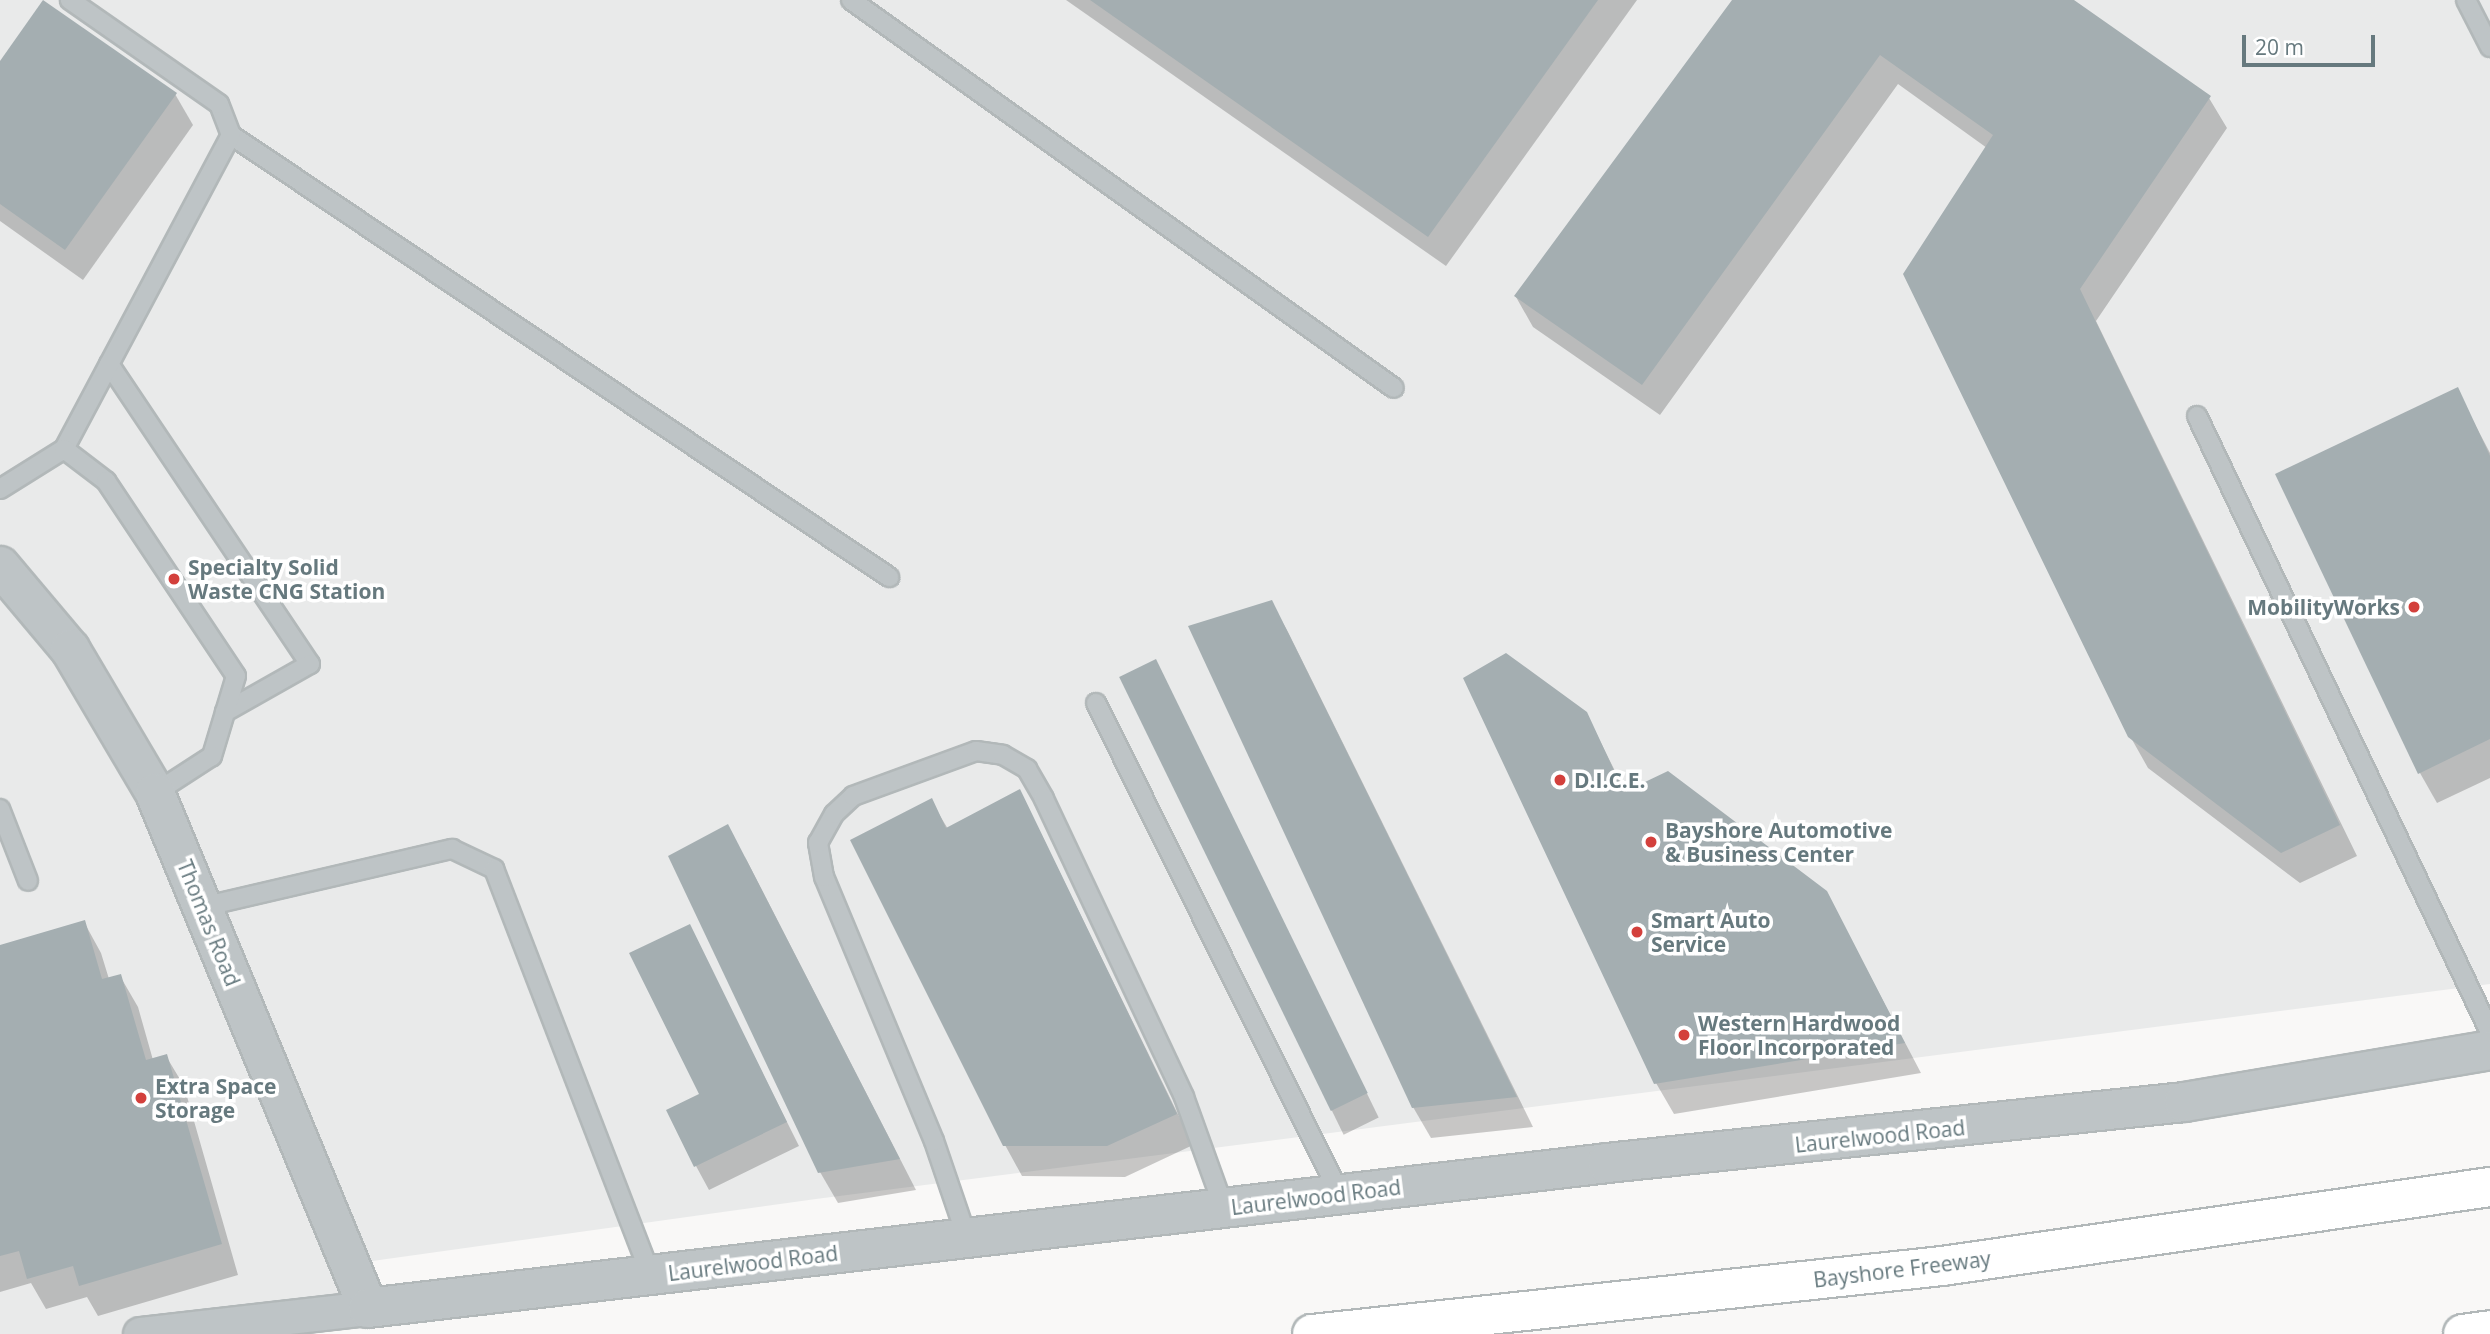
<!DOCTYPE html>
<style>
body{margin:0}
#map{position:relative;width:2490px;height:1334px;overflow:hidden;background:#f9f8f7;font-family:"Open Sans",sans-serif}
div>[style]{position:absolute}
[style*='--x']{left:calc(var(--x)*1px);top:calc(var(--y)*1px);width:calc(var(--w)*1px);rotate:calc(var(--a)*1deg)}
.built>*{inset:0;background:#e9eaea}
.shadow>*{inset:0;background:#0003;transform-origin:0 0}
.building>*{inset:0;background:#a4aeb1;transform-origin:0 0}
.roads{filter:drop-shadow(2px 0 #b2b8b9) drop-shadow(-2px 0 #b2b8b9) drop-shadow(0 2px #b2b8b9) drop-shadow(0 -2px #b2b8b9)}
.service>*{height:18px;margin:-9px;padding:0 9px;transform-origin:9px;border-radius:9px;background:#bec4c6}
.minor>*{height:33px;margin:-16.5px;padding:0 16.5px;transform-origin:16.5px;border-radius:16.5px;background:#bec4c6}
.tertiary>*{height:38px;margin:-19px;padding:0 19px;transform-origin:19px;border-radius:19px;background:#bec4c6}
.motorway>*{height:38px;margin:-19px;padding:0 19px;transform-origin:19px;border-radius:19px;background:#fff}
.dots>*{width:19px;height:19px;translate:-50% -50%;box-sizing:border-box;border:4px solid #fff;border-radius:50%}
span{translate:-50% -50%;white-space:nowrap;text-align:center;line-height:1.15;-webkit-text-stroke:7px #fff;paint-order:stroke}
.poi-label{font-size:21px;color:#66797e;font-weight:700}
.left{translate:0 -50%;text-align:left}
.right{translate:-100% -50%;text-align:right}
.street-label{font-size:21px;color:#66797e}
.scale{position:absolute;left:2242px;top:35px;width:133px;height:32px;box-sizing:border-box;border:4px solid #66797e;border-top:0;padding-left:9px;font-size:21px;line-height:24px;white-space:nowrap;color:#66797e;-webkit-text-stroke:5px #fff;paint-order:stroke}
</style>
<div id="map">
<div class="built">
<div style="clip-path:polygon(0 0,2490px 0,2490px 984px,816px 1199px,351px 1264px,368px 1308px,140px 1334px,0 1334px)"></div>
</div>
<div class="shadow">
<div style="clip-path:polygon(1066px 0,1637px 0,1446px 266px)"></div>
<div style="clip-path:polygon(1734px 0,2071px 0,2209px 98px,2227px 128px,2096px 321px,2357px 856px,2300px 883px,2148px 768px,2130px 736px,1987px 148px,1898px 84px,1660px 415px,1533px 327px,1516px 297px)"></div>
<div style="clip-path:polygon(0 64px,175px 94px,193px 125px,83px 280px,0 221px)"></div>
<div style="clip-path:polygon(2457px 390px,2490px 453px,2490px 778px,2437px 803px,2420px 773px)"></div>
<div style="clip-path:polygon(1271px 602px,1288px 632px,1533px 1127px,1431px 1138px,1413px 1107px)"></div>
<div style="left:1156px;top:661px;width:508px;height:39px;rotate:64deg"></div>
<div style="clip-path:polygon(1586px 713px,1626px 793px,1826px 892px,1921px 1073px,1674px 1114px,1656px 1083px)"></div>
<div style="clip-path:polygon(1020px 791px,1193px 1145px,1125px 1177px,1022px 1176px,1005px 1145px,931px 801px,948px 829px)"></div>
<div style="clip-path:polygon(745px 857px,916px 1190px,838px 1203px,820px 1172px)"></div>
<div style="clip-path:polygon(84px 922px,101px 953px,109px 979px,120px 976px,138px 1007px,153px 1060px,166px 1056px,184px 1086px,238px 1275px,98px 1316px,87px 1297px,46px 1309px,31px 1283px,0 1292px,0 947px)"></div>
<div style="clip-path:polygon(689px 926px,799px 1146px,709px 1190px,696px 1166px,701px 1095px)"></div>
</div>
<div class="building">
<div style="clip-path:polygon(43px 0,177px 93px,65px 250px,0 204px,0 61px)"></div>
<div style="clip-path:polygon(1090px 0,1598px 0,1428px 237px)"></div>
<div style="clip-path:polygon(1732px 0,2074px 0,2211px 96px,2080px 289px,2340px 825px,2281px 853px,2128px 737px,1903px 274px,1993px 135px,1880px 55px,1642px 385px,1514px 296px)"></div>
<div style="clip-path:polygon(2458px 387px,2490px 456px,2490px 739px,2418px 774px,2275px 474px)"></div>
<div style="clip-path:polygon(1272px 600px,1517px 1097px,1412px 1108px,1188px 626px)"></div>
<div style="clip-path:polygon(1506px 653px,1587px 712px,1624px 792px,1668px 771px,1827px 891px,1905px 1043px,1654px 1084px,1463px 678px)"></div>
<div style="left:1156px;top:659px;width:483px;height:41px;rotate:64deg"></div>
<div style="clip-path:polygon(1020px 789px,1177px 1114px,1107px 1146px,1003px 1146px,850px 840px,932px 798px,946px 828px)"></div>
<div style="clip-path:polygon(728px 824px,900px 1159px,818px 1173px,668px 856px)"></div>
<div style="clip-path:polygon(85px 920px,102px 979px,121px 974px,146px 1060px,167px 1054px,222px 1244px,79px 1286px,73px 1266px,27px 1279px,19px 1251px,0 1256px,0 945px)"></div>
<div style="clip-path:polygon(690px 924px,787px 1122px,694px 1167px,666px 1110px,699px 1094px,629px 953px)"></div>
</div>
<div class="roads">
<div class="service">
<div style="--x:851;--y:0;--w:667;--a:35.55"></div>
<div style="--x:2466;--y:0;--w:53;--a:62.9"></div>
<div style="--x:231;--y:135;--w:793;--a:33.89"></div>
<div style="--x:109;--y:364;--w:361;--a:56.2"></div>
<div style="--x:310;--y:664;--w:98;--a:150.5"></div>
<div style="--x:2197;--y:416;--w:682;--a:64.56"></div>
<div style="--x:64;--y:449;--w:356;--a:-62"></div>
<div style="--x:231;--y:135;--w:33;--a:-111"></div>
<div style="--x:219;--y:104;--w:182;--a:-145.1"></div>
<div style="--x:0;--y:489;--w:75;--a:-32"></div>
<div style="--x:64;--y:449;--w:53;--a:37.3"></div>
<div style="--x:106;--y:481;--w:234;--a:56.3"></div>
<div style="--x:236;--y:676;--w:84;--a:106.7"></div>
<div style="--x:212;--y:756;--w:68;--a:147"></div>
<div style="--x:1096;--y:703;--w:548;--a:63.58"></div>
<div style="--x:0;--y:809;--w:77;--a:68.7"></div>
<div style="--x:202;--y:907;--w:257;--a:-13.1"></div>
<div style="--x:452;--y:849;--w:47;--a:25.5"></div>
<div style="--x:494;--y:869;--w:435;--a:68.9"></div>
<div style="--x:967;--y:1238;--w:102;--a:-108.8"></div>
<div style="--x:934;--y:1141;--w:286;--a:-112.6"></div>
<div style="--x:824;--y:877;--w:35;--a:-100"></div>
<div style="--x:818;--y:843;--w:33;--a:-61"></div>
<div style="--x:834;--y:814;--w:26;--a:-43"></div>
<div style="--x:853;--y:796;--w:131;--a:-20.1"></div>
<div style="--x:976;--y:751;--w:27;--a:8"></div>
<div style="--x:1003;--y:755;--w:28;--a:30"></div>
<div style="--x:1027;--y:769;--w:34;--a:60"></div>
<div style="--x:1044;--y:799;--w:329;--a:64.8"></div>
<div style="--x:1184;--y:1097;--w:118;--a:70.2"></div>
</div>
<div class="minor">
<div style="--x:140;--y:1334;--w:229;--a:-6.5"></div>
</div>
<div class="tertiary">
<div style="--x:0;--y:566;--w:109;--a:49.9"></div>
<div style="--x:70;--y:649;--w:167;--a:59.4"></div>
<div style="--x:155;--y:793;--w:557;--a:67.53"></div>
<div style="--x:368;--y:1308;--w:1247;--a:-6.67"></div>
<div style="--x:1607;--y:1163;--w:580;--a:-6.03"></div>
<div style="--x:2184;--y:1102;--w:310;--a:-9.6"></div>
</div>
<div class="motorway">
<div style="--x:1312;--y:1334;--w:634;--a:-6.16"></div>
<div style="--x:1942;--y:1266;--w:554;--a:-8.2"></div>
<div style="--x:2463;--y:1334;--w:27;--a:-8"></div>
</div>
</div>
<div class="dots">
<div style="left:174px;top:579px;background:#d3403c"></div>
<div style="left:2414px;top:607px;background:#d3403c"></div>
<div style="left:1560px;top:780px;background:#d3403c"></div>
<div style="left:1651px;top:842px;background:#d3403c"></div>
<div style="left:1637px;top:932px;background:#d3403c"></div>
<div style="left:1684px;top:1035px;background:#d3403c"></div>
<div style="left:141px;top:1098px;background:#d3403c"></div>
</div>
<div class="poi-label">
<span class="left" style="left:188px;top:579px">Specialty Solid<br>Waste CNG Station</span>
<span class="right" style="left:2400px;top:607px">MobilityWorks</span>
<span class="left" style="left:1574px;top:780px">D.I.C.E.</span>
<span class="left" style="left:1665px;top:842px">Bayshore Automotive<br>&amp; Business Center</span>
<span class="left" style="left:1651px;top:932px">Smart Auto<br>Service</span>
<span class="left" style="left:1698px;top:1035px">Western Hardwood<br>Floor Incorporated</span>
<span class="left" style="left:155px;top:1098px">Extra Space<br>Storage</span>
</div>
<div class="street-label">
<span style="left:209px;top:923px;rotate:68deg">Thomas Road</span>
<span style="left:1880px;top:1136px;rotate:-6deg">Laurelwood Road</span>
<span style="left:1316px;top:1197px;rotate:-7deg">Laurelwood Road</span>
<span style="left:753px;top:1263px;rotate:-7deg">Laurelwood Road</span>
<span style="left:1902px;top:1269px;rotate:-7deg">Bayshore Freeway</span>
</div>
<div class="scale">20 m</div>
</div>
